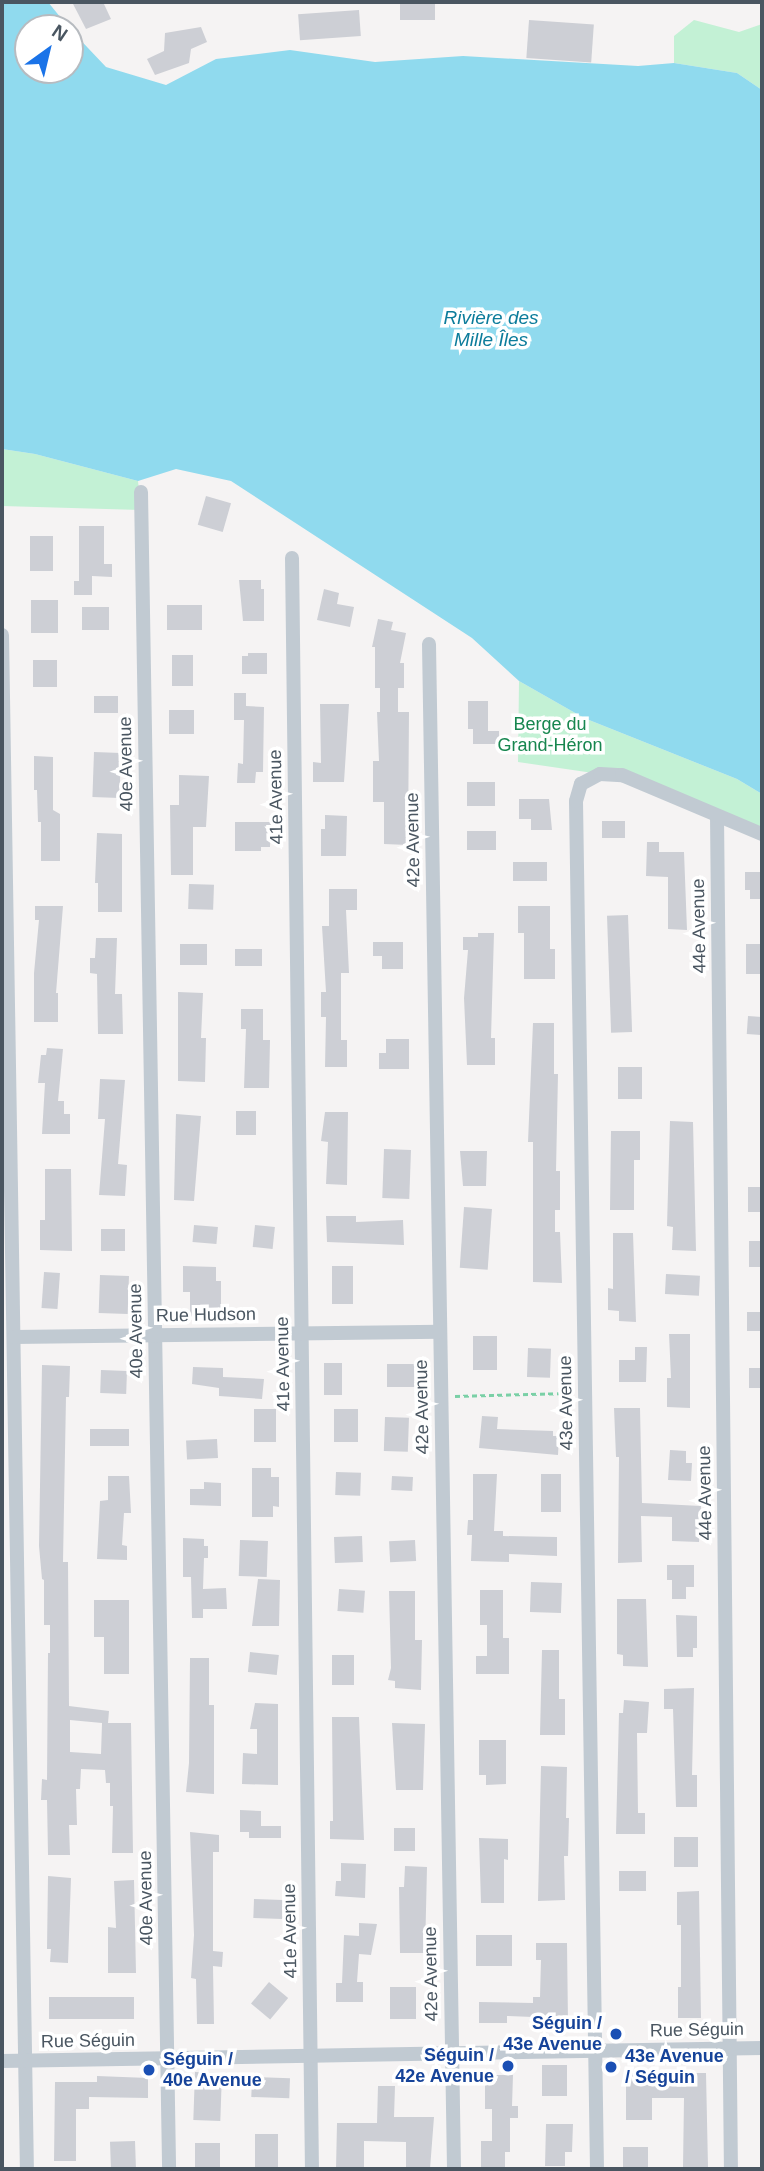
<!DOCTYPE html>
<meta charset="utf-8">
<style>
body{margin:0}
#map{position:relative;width:764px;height:2171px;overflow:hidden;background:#f5f3f3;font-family:Arial,sans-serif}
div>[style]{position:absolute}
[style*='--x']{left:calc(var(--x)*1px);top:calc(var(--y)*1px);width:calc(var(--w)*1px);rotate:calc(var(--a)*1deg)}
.green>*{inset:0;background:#c3f1d5}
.water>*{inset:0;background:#90daee}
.building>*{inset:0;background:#cdcfd5;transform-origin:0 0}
.path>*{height:2.5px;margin-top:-1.25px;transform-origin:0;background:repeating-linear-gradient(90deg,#7ad0a6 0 5px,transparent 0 8.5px)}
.street>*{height:14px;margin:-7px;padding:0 7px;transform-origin:7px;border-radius:7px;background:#c1cad2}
.dots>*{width:19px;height:19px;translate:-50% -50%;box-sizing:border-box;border:4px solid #fff;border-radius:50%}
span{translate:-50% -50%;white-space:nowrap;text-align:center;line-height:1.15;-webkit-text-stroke:7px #fff;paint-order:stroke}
.park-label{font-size:18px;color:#17864f}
.street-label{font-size:18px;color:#4a5661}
.transit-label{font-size:18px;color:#164399;font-weight:700}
.right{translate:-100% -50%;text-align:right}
.left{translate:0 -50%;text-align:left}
.water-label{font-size:19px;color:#0c7c9b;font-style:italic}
.frame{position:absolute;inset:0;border:4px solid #4a5661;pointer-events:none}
.north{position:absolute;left:14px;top:14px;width:70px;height:70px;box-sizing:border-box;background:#fff;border:2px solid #b7bbc0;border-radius:50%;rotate:34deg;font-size:19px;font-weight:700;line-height:28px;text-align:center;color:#4a5661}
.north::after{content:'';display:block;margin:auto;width:24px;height:32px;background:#1a73e8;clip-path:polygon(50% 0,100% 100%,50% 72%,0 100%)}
</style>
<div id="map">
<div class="green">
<div style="clip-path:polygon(694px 20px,739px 32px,762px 24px,762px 90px,737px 73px,674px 63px,674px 36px)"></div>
<div style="clip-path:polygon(2px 449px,35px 454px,138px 481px,141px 510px,2px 506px)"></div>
<div style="clip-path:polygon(519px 681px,584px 718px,737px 779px,762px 794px,762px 834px,600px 774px,518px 762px)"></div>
</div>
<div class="water">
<div style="clip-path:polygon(2px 2px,48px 2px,69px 28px,28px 28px,28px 70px,70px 70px,70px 29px,106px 67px,166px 85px,216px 59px,290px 50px,375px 62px,463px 56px,638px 66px,674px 63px,737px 73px,762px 90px,762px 794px,737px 779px,584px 718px,519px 681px,472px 638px,231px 481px,176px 469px,138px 481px,35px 454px,2px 449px)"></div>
</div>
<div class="building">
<div style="clip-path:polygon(72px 2px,103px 2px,111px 19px,86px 29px)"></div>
<div style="left:400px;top:2px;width:35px;height:18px"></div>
<div style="left:359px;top:10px;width:26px;height:61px;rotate:86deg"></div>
<div style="left:529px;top:20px;width:65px;height:38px;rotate:4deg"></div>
<div style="clip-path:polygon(201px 27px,207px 42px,191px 49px,189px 63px,155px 75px,147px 59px,164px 51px,165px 33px)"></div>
<div style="left:206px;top:496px;width:26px;height:30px;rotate:16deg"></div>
<div style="clip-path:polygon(79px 526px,104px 526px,104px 564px,112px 564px,112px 577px,92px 576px,92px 595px,74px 595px,74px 581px,79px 581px)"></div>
<div style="left:30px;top:536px;width:23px;height:35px"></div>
<div style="clip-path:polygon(239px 580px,261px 580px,261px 589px,264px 589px,264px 621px,243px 621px)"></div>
<div style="clip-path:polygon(324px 589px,339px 593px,337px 604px,354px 607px,350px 627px,317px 620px)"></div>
<div style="left:31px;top:600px;width:27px;height:33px"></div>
<div style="left:167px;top:605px;width:35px;height:25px"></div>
<div style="left:82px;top:607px;width:27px;height:23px"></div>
<div style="clip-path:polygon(378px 619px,393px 622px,391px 630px,406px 633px,400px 663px,404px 663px,404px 688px,398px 688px,398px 712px,409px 712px,408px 845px,384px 844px,384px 802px,373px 802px,373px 761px,379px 761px,377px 712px,380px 712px,380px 688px,375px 688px,375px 647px,372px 647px)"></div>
<div style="clip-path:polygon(248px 653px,267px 653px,267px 674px,242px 674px,242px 656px,248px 656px)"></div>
<div style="left:172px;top:655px;width:21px;height:31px"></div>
<div style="left:33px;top:660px;width:24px;height:27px"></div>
<div style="clip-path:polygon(234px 693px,246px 693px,246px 706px,264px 707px,263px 772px,256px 772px,255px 783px,237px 783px,238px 763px,243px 764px,244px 720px,234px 720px)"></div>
<div style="left:94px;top:696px;width:24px;height:17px"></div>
<div style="clip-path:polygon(468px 701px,488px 701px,488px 731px,499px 731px,499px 744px,473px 744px,473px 729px,468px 729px)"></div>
<div style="clip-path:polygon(320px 704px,349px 704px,344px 782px,313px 782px,313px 762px,321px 763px)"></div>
<div style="left:169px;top:710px;width:25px;height:24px"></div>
<div style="left:94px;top:752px;width:27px;height:45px;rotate:2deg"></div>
<div style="clip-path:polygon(34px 756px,53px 757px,53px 810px,60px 814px,60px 861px,41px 861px,41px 822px,38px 822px,37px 790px,34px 790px)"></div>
<div style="clip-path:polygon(179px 775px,209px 776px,206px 827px,193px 827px,193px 875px,171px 875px,170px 805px,179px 805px)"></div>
<div style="left:467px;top:782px;width:28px;height:24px"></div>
<div style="clip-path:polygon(519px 799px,549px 799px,552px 830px,531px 830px,531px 819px,519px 819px)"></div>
<div style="clip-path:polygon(325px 815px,347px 816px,346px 856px,321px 856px,321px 829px,325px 829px)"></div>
<div style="left:602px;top:821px;width:23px;height:17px"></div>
<div style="clip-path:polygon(235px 822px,271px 822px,270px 847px,261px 847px,261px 851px,235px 851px)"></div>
<div style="left:467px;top:831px;width:29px;height:19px"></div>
<div style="clip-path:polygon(97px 833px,122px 834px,122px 912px,98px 912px,98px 883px,95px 883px)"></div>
<div style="clip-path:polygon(647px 842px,659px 842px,659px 852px,684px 852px,687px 930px,668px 929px,668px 877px,646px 876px)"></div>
<div style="left:513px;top:862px;width:34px;height:19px"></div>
<div style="clip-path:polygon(745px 872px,762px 872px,762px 899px,750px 899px,750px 890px,745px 890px)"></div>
<div style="left:189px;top:884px;width:25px;height:25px;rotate:2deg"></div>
<div style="clip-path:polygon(329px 889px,357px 889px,357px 910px,346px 910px,349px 973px,341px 973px,341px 1040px,347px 1040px,347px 1067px,325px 1067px,326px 1017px,321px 1017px,321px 992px,326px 992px,322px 926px,329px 926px)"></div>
<div style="clip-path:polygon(35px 906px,63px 906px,56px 993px,58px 993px,58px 1022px,34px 1022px,34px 973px,39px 920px,35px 920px)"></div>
<div style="clip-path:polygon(518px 906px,550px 906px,550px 949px,555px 949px,555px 979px,524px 979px,524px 933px,518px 933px)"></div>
<div style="left:628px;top:915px;width:117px;height:21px;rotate:88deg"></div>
<div style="clip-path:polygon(478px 933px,494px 933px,491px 1038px,495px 1038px,495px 1065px,467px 1065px,464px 998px,468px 950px,463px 950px,463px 937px,478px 937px)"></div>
<div style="clip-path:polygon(96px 938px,117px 938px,115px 994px,122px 994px,123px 1034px,98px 1034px,97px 974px,90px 973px,90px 958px,95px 958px)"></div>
<div style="clip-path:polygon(373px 942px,403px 942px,403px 969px,382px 969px,382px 956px,373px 956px)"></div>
<div style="left:180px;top:944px;width:27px;height:21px"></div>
<div style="left:746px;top:944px;width:16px;height:30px"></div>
<div style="left:235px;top:949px;width:27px;height:17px"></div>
<div style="clip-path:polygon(178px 992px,203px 993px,201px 1038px,206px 1038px,205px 1082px,178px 1081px)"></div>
<div style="clip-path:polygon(241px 1009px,263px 1009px,263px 1040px,270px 1040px,269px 1088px,244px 1088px,246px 1029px,241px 1029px)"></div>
<div style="left:748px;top:1016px;width:14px;height:18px;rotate:4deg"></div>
<div style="clip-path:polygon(533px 1023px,554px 1023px,554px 1074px,558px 1074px,556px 1171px,560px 1171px,560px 1210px,555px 1210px,555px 1232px,560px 1232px,562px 1283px,533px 1282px,533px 1142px,528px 1142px)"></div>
<div style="clip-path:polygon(386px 1039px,409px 1039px,409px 1069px,379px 1069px,379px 1053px,386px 1053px)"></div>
<div style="clip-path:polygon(47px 1048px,63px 1049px,58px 1101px,64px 1101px,64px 1114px,70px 1114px,70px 1134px,42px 1134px,45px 1083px,38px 1083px,41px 1055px,46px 1055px)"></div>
<div style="left:618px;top:1067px;width:24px;height:32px"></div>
<div style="clip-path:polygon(100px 1079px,125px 1080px,118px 1164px,127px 1165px,125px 1196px,99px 1195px,105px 1119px,98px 1119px)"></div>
<div style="left:236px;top:1111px;width:20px;height:24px"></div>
<div style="clip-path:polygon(325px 1112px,348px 1112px,347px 1185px,326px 1184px,328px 1142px,321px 1141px)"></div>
<div style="clip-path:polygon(176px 1114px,201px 1116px,194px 1201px,174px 1200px)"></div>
<div style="clip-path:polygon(670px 1121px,693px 1122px,696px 1251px,672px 1250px,673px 1227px,667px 1226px)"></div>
<div style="clip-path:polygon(611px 1131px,640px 1131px,640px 1160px,634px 1160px,634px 1210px,610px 1210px)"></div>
<div style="left:384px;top:1149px;width:27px;height:49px;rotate:2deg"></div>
<div style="clip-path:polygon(460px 1151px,487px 1151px,486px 1186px,463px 1186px)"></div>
<div style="clip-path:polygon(45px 1169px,71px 1169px,72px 1251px,40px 1250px,40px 1220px,45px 1220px)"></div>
<div style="left:762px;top:1187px;width:25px;height:14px;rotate:90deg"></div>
<div style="left:464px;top:1207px;width:28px;height:61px;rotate:4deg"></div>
<div style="clip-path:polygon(326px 1216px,356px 1216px,356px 1222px,403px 1220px,404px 1245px,327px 1242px)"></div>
<div style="left:194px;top:1225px;width:24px;height:17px;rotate:5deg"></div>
<div style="left:255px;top:1225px;width:20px;height:22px;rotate:6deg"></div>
<div style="left:101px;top:1229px;width:24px;height:22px"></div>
<div style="clip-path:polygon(613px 1233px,633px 1233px,636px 1322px,619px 1321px,619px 1311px,608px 1310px,608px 1288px,613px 1289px)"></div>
<div style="left:749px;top:1241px;width:13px;height:26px"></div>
<div style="clip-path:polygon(183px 1266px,216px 1267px,216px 1281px,221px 1281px,221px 1317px,190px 1317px,190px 1292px,183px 1292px)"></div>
<div style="left:332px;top:1266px;width:21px;height:38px"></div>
<div style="left:44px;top:1272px;width:16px;height:36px;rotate:4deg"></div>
<div style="left:666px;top:1274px;width:34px;height:20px;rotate:3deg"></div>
<div style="left:100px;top:1275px;width:29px;height:38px;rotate:2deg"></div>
<div style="left:747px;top:1312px;width:15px;height:19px"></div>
<div style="clip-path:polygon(669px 1334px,690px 1334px,690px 1408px,667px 1407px,667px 1378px,671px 1378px)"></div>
<div style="left:473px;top:1336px;width:24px;height:34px"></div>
<div style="clip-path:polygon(635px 1347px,647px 1347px,646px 1382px,619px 1382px,619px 1360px,635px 1360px)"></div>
<div style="left:528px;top:1348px;width:23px;height:29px;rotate:2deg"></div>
<div style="left:342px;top:1363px;width:32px;height:18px;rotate:90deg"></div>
<div style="left:387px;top:1364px;width:32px;height:23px"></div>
<div style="clip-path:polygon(evenodd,42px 1365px,70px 1366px,69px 1397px,66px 1397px,63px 1562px,68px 1562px,69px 1706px,109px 1711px,108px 1723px,131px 1723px,133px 1853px,112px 1853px,113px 1806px,110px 1806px,110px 1783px,106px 1783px,105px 1770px,81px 1769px,80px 1789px,76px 1789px,77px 1825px,69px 1825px,70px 1855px,48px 1855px,47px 1800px,41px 1800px,42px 1779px,47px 1780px,48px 1653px,50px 1653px,50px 1625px,44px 1625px,44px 1580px,42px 1579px,39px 1546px,42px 1365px,70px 1720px,102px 1723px,101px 1754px,70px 1752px,70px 1720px)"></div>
<div style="clip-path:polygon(193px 1367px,223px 1368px,223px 1377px,264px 1379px,262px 1399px,219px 1396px,219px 1388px,192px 1384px)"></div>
<div style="left:749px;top:1368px;width:13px;height:20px"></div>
<div style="left:101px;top:1370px;width:26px;height:23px;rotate:2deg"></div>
<div style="clip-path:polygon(614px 1408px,640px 1408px,642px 1503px,701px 1506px,699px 1542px,672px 1541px,672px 1517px,641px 1516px,642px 1562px,618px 1563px,619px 1457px,616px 1457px)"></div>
<div style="left:254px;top:1409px;width:22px;height:33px"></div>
<div style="left:334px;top:1409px;width:24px;height:33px"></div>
<div style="clip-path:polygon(482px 1416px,498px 1417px,497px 1429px,553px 1431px,553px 1436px,559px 1436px,558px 1455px,479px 1448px)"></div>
<div style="left:385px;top:1417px;width:24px;height:34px;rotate:2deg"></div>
<div style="left:90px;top:1429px;width:39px;height:17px"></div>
<div style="left:217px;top:1439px;width:19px;height:31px;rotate:87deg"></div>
<div style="clip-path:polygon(670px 1450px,686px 1451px,686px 1463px,692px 1463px,691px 1481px,668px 1480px)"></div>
<div style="clip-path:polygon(252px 1468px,271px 1468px,271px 1477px,279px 1477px,279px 1507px,273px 1506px,273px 1517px,252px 1517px)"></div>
<div style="left:336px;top:1472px;width:25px;height:23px;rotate:2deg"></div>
<div style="clip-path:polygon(473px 1474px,497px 1474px,494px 1531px,503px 1531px,503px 1536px,557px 1537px,557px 1556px,509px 1554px,509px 1562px,471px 1561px,472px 1535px,467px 1535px,468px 1520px,473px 1520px)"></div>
<div style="left:541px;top:1474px;width:20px;height:38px"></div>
<div style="clip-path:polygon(108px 1476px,129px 1476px,131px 1513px,124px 1513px,122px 1545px,127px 1546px,127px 1560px,97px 1559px,100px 1501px,108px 1500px)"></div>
<div style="left:392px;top:1476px;width:21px;height:14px;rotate:3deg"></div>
<div style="clip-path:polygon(204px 1482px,221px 1483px,221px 1506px,190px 1505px,190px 1489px,204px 1489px)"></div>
<div style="left:362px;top:1536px;width:26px;height:28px;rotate:88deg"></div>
<div style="clip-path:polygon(183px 1538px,204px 1539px,204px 1546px,208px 1546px,208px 1558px,204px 1558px,203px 1589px,226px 1588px,227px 1609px,203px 1609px,203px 1618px,192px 1618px,191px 1577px,183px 1577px)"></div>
<div style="left:240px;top:1540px;width:28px;height:36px;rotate:2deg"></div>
<div style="left:415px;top:1540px;width:21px;height:26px;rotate:87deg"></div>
<div style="clip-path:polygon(667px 1565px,694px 1565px,694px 1587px,686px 1587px,686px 1599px,672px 1599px,672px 1580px,667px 1580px)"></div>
<div style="clip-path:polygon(258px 1579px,280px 1580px,279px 1626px,252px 1626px)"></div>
<div style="left:531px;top:1582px;width:31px;height:30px;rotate:2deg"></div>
<div style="left:339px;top:1589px;width:26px;height:22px;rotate:4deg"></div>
<div style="clip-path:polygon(480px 1590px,503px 1590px,503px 1638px,509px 1638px,509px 1674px,476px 1674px,476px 1656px,487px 1656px,487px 1625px,480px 1625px)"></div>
<div style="clip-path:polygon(389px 1591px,415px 1591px,415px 1640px,422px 1640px,421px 1690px,395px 1688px,395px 1681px,388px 1680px,391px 1668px)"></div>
<div style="clip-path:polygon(617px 1599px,646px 1599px,648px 1667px,623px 1666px,623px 1655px,617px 1654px)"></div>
<div style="clip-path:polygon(94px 1600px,129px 1600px,129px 1674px,104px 1674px,104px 1637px,94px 1637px)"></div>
<div style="clip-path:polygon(676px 1615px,697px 1616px,697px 1648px,693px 1648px,693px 1657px,677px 1657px)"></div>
<div style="clip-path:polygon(542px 1650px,559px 1650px,559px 1699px,565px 1699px,565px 1735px,540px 1735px)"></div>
<div style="left:250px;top:1652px;width:29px;height:20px;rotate:6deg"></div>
<div style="left:332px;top:1655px;width:22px;height:30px"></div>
<div style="clip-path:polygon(190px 1658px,209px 1658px,209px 1705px,214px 1705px,214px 1794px,186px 1792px,189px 1763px)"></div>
<div style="clip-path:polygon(694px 1688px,692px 1775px,697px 1775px,697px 1807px,676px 1807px,673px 1709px,664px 1709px,664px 1689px)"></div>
<div style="clip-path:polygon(624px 1700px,649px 1702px,647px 1733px,637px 1733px,638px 1813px,645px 1813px,645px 1834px,616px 1834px,619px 1713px,623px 1713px)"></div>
<div style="clip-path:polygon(255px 1703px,278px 1704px,278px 1785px,242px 1784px,243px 1753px,257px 1754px,257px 1729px,250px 1729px)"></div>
<div style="clip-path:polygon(332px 1717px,359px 1717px,364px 1840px,330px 1839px,330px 1821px,333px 1821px)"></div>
<div style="clip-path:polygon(392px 1723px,425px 1724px,423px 1790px,396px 1790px)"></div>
<div style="clip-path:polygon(479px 1740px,506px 1740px,506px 1784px,486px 1785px,486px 1775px,479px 1775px)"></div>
<div style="clip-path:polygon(541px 1766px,567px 1767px,566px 1818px,569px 1818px,568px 1856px,564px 1856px,565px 1900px,538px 1901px)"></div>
<div style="clip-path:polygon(240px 1810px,261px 1811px,261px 1826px,281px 1826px,281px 1838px,249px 1838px,249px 1832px,240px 1832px)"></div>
<div style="left:394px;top:1828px;width:21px;height:23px"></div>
<div style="clip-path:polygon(190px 1832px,219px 1835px,219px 1852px,213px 1852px,213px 1951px,223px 1952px,222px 1967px,213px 1966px,214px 2024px,197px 2024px,196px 1979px,191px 1978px,194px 1935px)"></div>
<div style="left:674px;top:1837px;width:24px;height:30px"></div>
<div style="clip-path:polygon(479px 1838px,508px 1839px,508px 1860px,504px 1859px,504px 1903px,481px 1903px)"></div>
<div style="clip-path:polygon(341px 1863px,366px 1864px,365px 1898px,335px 1896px,336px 1881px,341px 1881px)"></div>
<div style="clip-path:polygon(405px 1866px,427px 1867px,425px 1953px,400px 1953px,399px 1887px,404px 1887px)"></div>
<div style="left:619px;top:1871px;width:27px;height:20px"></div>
<div style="clip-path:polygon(48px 1876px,71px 1878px,68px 1963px,50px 1962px,51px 1949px,47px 1949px)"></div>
<div style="clip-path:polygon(134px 1880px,136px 1973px,108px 1973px,108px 1927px,116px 1928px,114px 1881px)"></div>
<div style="clip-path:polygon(699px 1891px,701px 2018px,678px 2018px,678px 1987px,681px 1987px,681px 1925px,677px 1925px,677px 1892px)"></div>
<div style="left:254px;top:1899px;width:29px;height:19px;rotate:2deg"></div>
<div style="clip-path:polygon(359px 1923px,377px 1924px,371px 1955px,359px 1954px,357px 1982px,363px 1982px,363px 2002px,336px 2002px,336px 1983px,342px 1983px,344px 1935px,359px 1936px)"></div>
<div style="left:476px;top:1935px;width:36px;height:31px"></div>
<div style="clip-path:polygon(536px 1943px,567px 1943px,568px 2023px,533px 2022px,533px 2017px,507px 2016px,507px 2023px,479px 2023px,479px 2002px,533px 2003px,533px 1997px,540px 1997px,541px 1960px,536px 1960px)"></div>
<div style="left:269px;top:1982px;width:25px;height:28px;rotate:40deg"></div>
<div style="left:390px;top:1987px;width:26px;height:32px"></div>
<div style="left:134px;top:1997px;width:22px;height:85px;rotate:90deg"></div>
<div style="left:542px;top:2065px;width:25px;height:31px"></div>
<div style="left:195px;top:2072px;width:27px;height:48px;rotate:2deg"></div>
<div style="clip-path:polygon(626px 2073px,706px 2073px,708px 2167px,683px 2167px,684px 2098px,652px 2098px,652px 2120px,626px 2120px)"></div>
<div style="clip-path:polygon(485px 2075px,513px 2075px,512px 2106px,518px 2106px,518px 2118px,510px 2118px,510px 2152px,505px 2152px,505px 2167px,481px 2167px,481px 2141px,492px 2141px,492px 2109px,485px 2109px)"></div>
<div style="clip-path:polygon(97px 2076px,148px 2078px,148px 2098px,89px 2097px,89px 2109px,76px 2109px,76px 2161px,54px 2161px,55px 2082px,97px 2082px)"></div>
<div style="left:252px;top:2077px;width:38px;height:20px;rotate:2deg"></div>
<div style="clip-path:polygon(378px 2086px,395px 2086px,394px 2117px,434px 2117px,430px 2169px,406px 2169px,406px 2142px,364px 2141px,364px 2169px,336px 2169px,337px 2123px,377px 2123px)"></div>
<div style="clip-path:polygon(546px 2124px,573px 2124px,572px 2152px,565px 2152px,565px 2166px,545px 2166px)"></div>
<div style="left:255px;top:2134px;width:23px;height:35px"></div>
<div style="left:135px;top:2141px;width:28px;height:25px;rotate:88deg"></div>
<div style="left:195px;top:2143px;width:25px;height:25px"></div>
<div style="left:623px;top:2147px;width:25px;height:22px"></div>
</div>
<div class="path">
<div style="--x:455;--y:1396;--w:116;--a:-1.5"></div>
</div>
<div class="street">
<div style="--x:141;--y:492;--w:1677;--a:89.04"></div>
<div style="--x:292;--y:558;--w:1611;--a:89.29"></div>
<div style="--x:2;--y:635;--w:1534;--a:89.07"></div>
<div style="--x:429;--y:644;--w:1525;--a:89.06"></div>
<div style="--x:717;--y:816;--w:1353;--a:89.41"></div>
<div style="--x:14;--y:1337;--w:426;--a:-0.7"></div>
<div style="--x:2;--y:2061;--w:760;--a:-0.98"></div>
<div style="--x:597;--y:2169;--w:1368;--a:-90.88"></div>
<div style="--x:576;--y:801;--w:18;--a:-74"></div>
<div style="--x:581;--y:784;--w:21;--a:-28"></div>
<div style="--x:600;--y:774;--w:22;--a:3"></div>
<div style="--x:622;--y:775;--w:152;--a:22.9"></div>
</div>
<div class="dots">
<div style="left:616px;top:2034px;background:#1a4fb4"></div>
<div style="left:508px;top:2066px;background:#1a4fb4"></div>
<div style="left:611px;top:2067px;background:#1a4fb4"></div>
<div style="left:149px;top:2070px;background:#1a4fb4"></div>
</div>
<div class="park-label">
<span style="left:550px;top:735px">Berge du<br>Grand-Héron</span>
</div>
<div class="street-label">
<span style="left:126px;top:764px;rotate:-91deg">40e Avenue</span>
<span style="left:276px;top:797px;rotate:-91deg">41e Avenue</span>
<span style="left:413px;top:840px;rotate:-91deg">42e Avenue</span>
<span style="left:699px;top:926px;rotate:-91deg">44e Avenue</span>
<span style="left:206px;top:1315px;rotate:-1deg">Rue Hudson</span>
<span style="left:136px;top:1331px;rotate:-91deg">40e Avenue</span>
<span style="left:283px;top:1364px;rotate:-91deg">41e Avenue</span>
<span style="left:566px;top:1403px;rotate:-91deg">43e Avenue</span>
<span style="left:422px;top:1407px;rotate:-91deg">42e Avenue</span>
<span style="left:705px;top:1493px;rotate:-91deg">44e Avenue</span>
<span style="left:146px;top:1898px;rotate:-91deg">40e Avenue</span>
<span style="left:290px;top:1931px;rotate:-91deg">41e Avenue</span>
<span style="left:431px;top:1974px;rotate:-91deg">42e Avenue</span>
<span style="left:697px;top:2030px;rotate:-1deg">Rue Séguin</span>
<span style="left:88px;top:2041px;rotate:-1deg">Rue Séguin</span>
</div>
<div class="transit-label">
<span class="right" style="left:602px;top:2034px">Séguin /<br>43e Avenue</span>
<span class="right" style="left:494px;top:2066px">Séguin /<br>42e Avenue</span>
<span class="left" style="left:625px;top:2067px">43e Avenue<br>/ Séguin</span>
<span class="left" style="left:163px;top:2070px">Séguin /<br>40e Avenue</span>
</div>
<div class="water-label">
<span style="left:491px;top:329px">Rivière des<br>Mille Îles</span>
</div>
<div class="frame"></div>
<div class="north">N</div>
</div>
